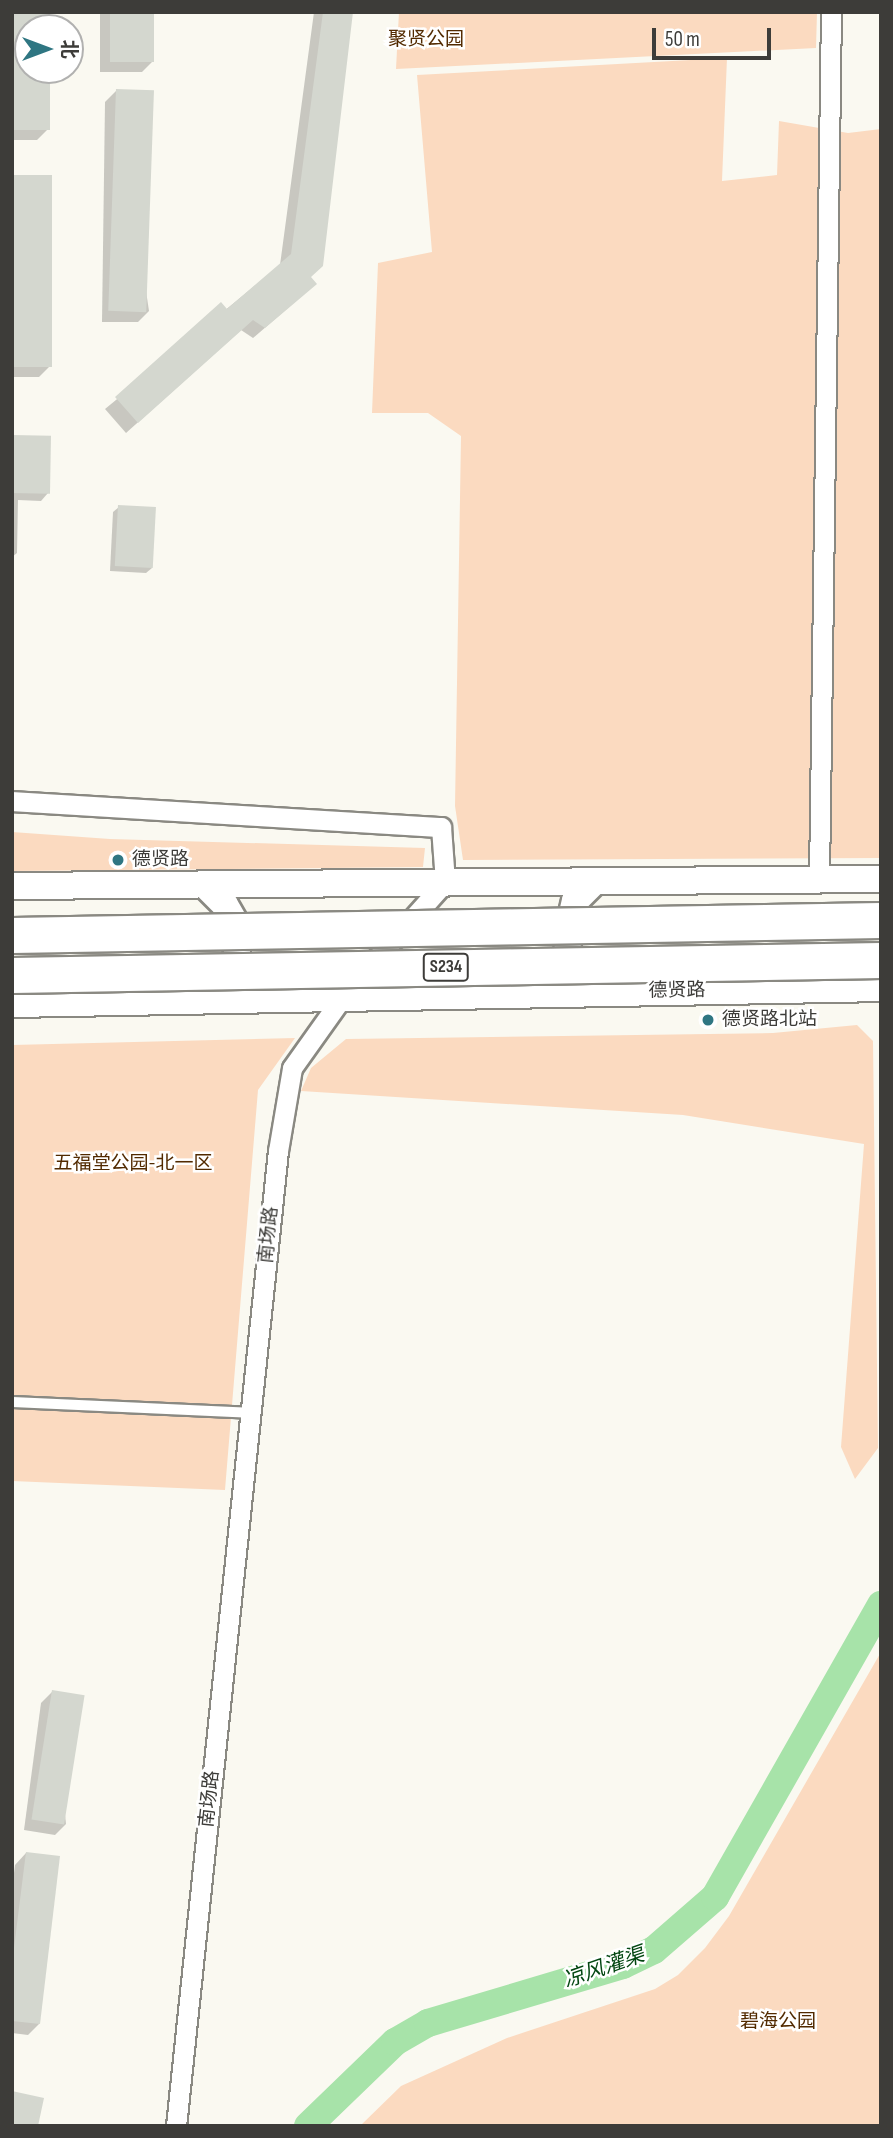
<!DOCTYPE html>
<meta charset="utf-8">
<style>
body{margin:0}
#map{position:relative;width:893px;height:2138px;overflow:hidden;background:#faf9f1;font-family:"Sofia Sans Condensed","Noto Sans SC",sans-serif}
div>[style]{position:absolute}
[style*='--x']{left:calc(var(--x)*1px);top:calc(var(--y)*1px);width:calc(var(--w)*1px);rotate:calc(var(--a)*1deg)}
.green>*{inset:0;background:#fbdac0}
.shadow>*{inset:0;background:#0003}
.river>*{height:28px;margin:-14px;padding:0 14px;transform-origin:14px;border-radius:14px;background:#a7e3a9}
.building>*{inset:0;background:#d4d7cf;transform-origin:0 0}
.roads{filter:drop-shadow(2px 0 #8a8982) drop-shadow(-2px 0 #8a8982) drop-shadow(0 2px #8a8982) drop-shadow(0 -2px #8a8982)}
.lane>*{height:10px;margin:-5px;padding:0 5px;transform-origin:5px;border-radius:5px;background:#fff}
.street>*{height:19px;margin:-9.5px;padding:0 9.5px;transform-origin:9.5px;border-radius:9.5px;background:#fff}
.secondary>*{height:26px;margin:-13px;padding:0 13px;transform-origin:13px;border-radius:13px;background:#fff}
.bridges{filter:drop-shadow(2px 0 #8a8982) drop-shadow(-2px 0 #8a8982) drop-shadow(0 2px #8a8982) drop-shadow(0 -2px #8a8982)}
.highway-bridge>*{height:35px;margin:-17.5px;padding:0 17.5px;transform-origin:17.5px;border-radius:17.5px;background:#fff}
.dots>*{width:19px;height:19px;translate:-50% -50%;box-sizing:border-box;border:4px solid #fff;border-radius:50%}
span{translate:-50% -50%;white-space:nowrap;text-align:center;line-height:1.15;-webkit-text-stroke:5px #fff;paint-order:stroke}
.shield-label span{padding:2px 5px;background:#fff;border:2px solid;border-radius:5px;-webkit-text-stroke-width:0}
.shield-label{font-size:18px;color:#3d3c39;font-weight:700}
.park-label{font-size:19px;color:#522a00}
.poi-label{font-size:19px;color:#3d3c39}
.left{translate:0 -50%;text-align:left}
.street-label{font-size:19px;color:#3d3c39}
.water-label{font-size:21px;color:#034712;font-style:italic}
.frame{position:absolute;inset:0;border:14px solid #3d3c39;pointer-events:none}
.north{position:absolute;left:14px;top:14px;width:70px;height:70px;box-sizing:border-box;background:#fff;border:2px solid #b1b1b0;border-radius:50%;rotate:90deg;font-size:19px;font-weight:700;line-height:28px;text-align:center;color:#3d3c39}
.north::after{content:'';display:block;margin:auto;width:24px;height:32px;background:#2f7682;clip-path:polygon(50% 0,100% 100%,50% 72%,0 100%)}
.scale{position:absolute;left:652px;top:28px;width:119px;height:32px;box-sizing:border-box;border:4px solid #3d3c39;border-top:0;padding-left:9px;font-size:21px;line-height:24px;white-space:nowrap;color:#3d3c39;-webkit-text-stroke:5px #fff;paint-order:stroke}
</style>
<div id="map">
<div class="green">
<div style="clip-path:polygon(399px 12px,817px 12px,816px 48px,396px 69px)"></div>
<div style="clip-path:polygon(727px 58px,722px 181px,777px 175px,779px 121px,848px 133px,881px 129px,881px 858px,463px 860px,455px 806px,461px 436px,428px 413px,372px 413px,378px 263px,432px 252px,417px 75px)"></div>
<div style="clip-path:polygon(12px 832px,110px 839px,425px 848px,423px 867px,12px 871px)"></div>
<div style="clip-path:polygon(857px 1025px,873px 1041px,878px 1448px,855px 1479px,841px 1447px,864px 1144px,683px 1115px,301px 1091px,311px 1068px,346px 1039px,773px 1033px)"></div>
<div style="clip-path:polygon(295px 1038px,258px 1090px,225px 1490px,12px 1481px,12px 1045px)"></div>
<div style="clip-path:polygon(881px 1652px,881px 2126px,360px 2126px,401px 2086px,507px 2038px,655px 1989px,678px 1975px,705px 1948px,729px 1916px)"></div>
</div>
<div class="shadow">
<div style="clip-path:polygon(12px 12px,49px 12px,49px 28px,28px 28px,28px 70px,49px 70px,48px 129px,37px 140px,12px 140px)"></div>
<div style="clip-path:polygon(100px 12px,153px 12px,153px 61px,142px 72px,100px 72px)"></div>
<div style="clip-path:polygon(314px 12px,351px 12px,304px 294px,253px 338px,241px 330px,126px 433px,105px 409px,280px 265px)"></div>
<div style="clip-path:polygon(116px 91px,149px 311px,138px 322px,102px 322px,105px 102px)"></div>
<div style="clip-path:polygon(12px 178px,50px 366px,39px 377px,12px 377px)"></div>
<div style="clip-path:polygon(12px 437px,48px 493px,41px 501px,18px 500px,17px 553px,12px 557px)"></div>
<div style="clip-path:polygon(119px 507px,152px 568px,146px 573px,110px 571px,113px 512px)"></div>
<div style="clip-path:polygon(52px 1692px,66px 1824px,55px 1835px,24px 1830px,41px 1703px)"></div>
<div style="clip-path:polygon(26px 1853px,39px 2024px,28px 2035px,12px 2033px,12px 1889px,15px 1865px)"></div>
</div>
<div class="river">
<div style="--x:308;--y:2126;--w:121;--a:-44"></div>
<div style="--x:395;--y:2042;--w:38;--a:-30"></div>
<div style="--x:428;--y:2023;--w:203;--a:-16.6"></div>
<div style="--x:623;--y:1965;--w:34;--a:-26"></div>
<div style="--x:654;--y:1950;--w:81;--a:-41"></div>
<div style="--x:715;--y:1897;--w:336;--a:-60.4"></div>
</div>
<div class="building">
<div style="clip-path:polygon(14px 12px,50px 12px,50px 28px,28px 28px,28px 70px,50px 70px,50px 130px,14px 130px)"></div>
<div style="left:110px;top:12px;width:44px;height:50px"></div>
<div style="clip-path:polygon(323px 12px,353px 12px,323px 266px,311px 277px,317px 284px,265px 328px,253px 320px,138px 423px,115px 397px,221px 302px,227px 309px,291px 254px)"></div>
<div style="left:116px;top:89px;width:38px;height:222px;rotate:2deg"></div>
<div style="left:12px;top:175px;width:40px;height:192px"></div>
<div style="left:12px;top:435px;width:39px;height:58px;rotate:1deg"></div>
<div style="left:118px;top:505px;width:38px;height:61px;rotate:3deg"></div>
<div style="left:52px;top:1690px;width:33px;height:131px;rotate:9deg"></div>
<div style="clip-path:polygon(26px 1852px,60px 1856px,40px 2024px,12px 2021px,12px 1964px)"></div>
<div style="clip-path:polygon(12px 2091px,44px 2098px,38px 2126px,12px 2126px)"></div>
</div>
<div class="roads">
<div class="lane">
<div style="--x:12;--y:1402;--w:238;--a:2.6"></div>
</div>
<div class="street">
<div style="--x:12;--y:801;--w:430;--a:3.5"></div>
<div style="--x:441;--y:827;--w:55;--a:85.8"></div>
<div style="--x:445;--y:882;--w:118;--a:131.9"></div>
<div style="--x:819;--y:879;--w:867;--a:-89.21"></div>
<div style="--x:176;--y:2126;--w:980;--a:-84.03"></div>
<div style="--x:278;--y:1151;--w:84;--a:-80.4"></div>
<div style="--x:292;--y:1068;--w:93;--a:-54.6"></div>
</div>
<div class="secondary">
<div style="--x:205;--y:885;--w:28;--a:45"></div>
<div style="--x:225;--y:905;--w:24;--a:60"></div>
<div style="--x:237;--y:926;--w:29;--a:90"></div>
<div style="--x:237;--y:955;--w:34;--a:116"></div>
<div style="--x:12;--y:886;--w:869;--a:-0.46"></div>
<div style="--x:576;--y:979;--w:9;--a:-131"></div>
<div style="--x:570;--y:972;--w:37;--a:-95"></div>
<div style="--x:567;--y:935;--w:35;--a:-77"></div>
<div style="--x:575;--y:901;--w:28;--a:-45"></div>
<div style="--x:12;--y:1004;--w:869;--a:-1.05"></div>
</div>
</div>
<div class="bridges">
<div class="highway-bridge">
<div style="--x:12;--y:935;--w:869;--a:-0.99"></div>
<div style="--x:12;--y:975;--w:869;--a:-0.99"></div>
</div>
</div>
<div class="dots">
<div style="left:118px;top:860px;background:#2f7682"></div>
<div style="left:708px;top:1020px;background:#2f7682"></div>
</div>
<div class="shield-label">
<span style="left:446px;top:967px">S234</span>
</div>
<div class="park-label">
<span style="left:426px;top:40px">聚贤公园</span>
<span style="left:133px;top:1164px">五福堂公园-北一区</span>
<span style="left:778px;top:2022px">碧海公园</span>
</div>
<div class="poi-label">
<span class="left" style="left:132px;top:860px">德贤路</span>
<span class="left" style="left:722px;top:1020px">德贤路北站</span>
</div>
<div class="street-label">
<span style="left:677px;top:991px;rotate:-1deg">德贤路</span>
<span style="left:269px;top:1235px;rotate:-84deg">南场路</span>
<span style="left:210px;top:1799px;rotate:-84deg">南场路</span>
</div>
<div class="water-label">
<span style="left:604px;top:1968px;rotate:-19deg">凉风灌渠</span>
</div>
<div class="frame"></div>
<div class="north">北</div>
<div class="scale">50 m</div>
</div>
